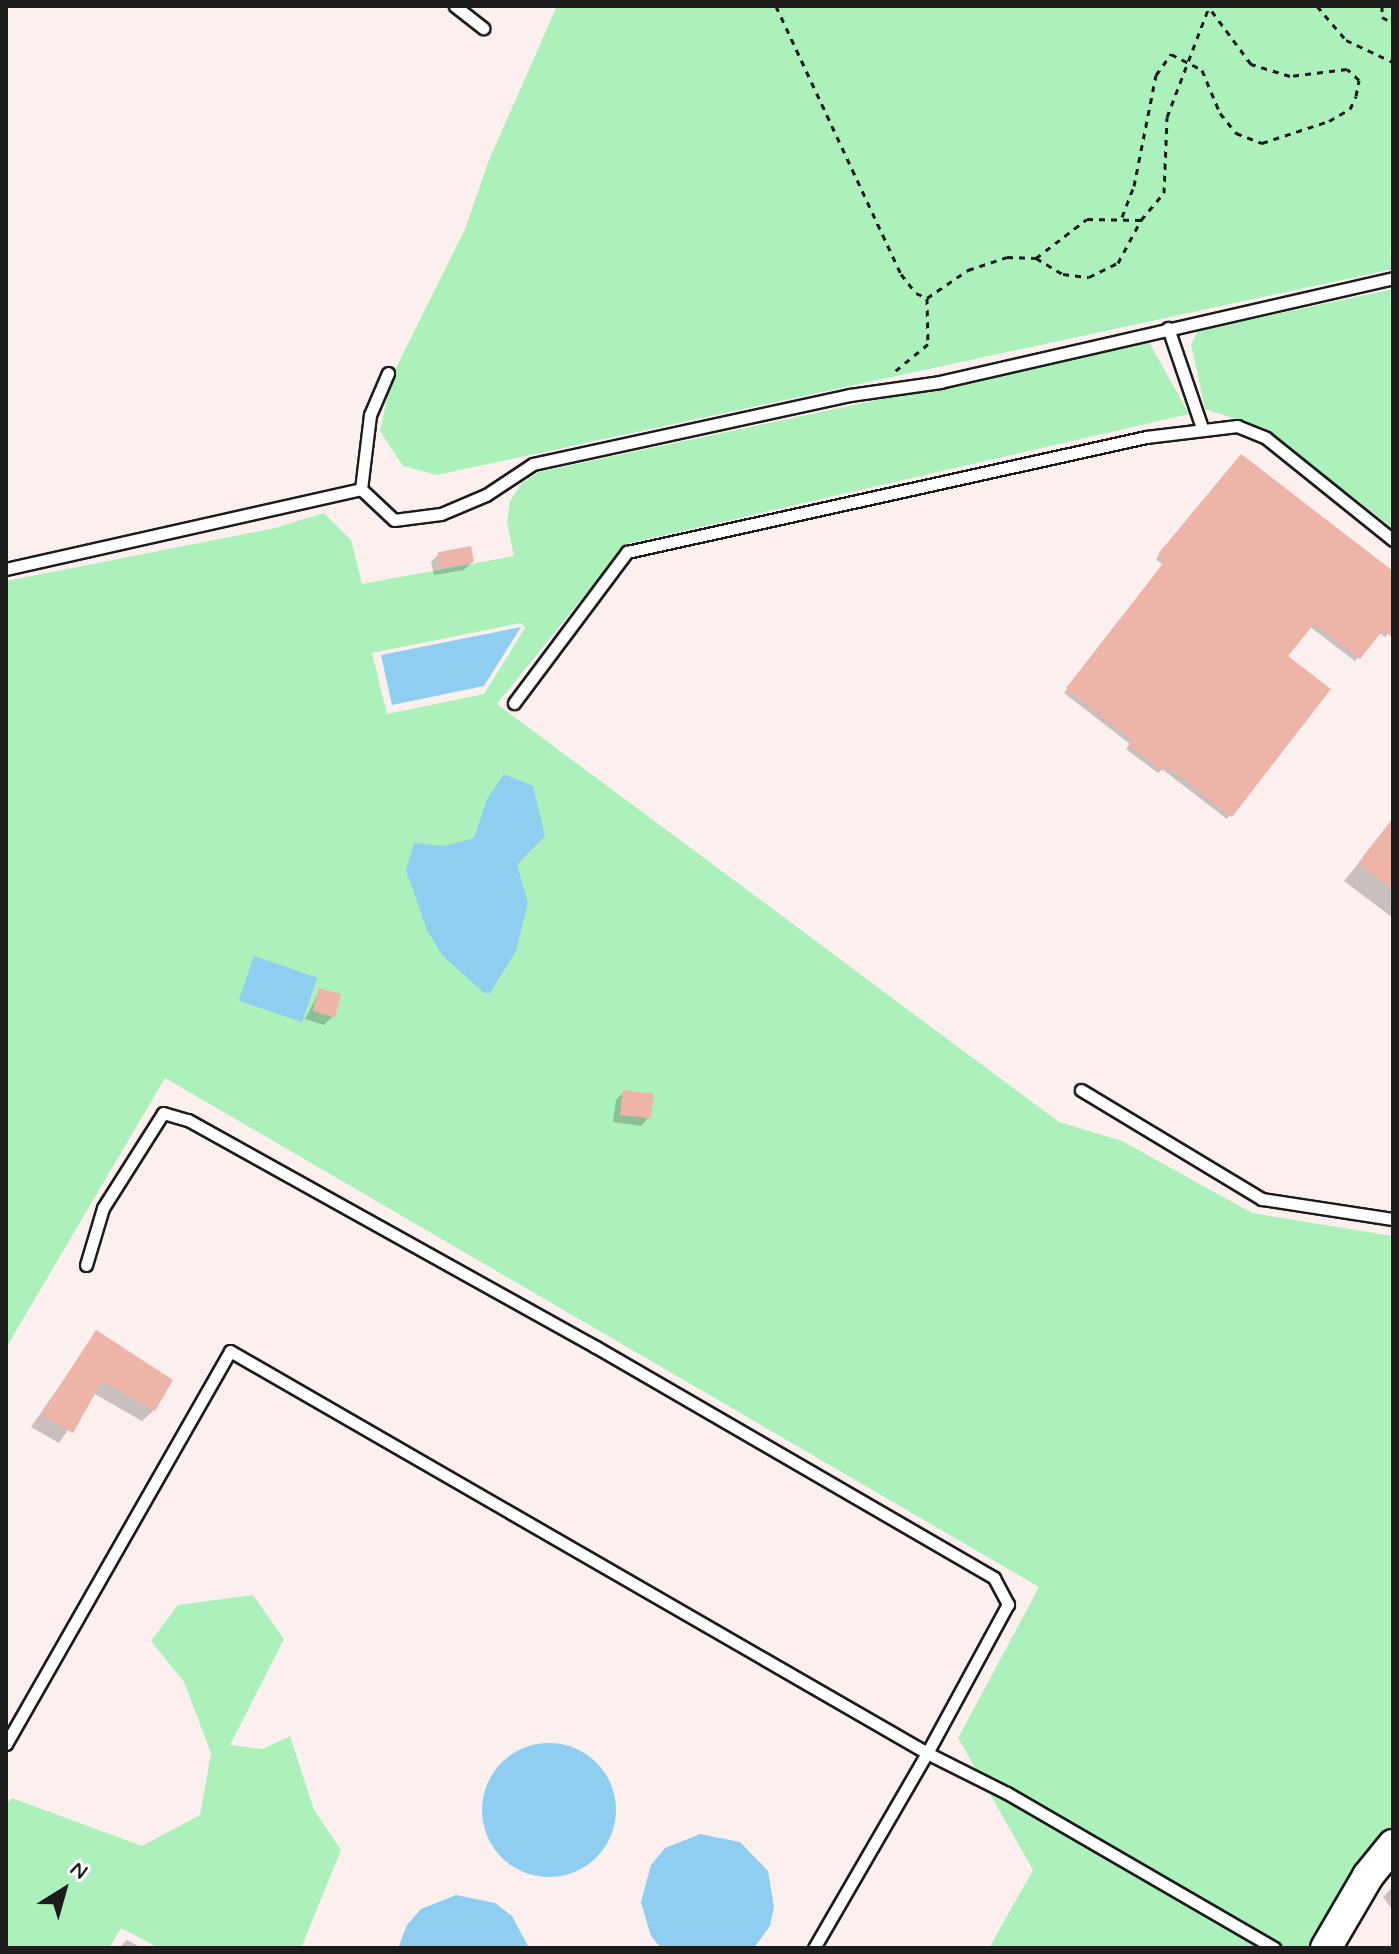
<!DOCTYPE html>
<style>
body{margin:0}
#map{position:relative;width:1399px;height:1954px;overflow:hidden;background:#fcf0ee;font-family:Mynerve,sans-serif}
div>[style]{position:absolute}
[style*='--x']{left:calc(var(--x)*1px);top:calc(var(--y)*1px);width:calc(var(--w)*1px);rotate:calc(var(--a)*1deg)}
.green>*{inset:0;background:#acf1bc}
.water>*{inset:0;background:#8fcef0;transform-origin:0 0}
.round{border-radius:50%}
.shadow>*{inset:0;background:#0003}
.building>*{inset:0;background:#eeb4a8;transform-origin:0 0}
.path>*{height:3px;margin-top:-1.5px;transform-origin:0;background:repeating-linear-gradient(90deg,#1c1c1c 0 6px,transparent 0 12px)}
.roads{filter:drop-shadow(2px 0 #1c1c1c) drop-shadow(-2px 0 #1c1c1c) drop-shadow(0 2px #1c1c1c) drop-shadow(0 -2px #1c1c1c)}
.lane>*{height:11px;margin:-5.5px;padding:0 5.5px;transform-origin:5.5px;border-radius:5.5px;background:#fff}
.secondary>*{height:30px;margin:-15px;padding:0 15px;transform-origin:15px;border-radius:15px;background:#fff}
span{translate:-50% -50%;white-space:nowrap;text-align:center;line-height:1.15;-webkit-text-stroke:6px #fff;paint-order:stroke}
.frame{position:absolute;inset:0;border:8px solid #1c1c1c;pointer-events:none}
.north{position:absolute;left:24px;top:1850px;width:80px;height:80px;-webkit-text-stroke:6px #fff;paint-order:stroke;rotate:37deg;font-size:22px;font-weight:700;line-height:32px;text-align:center;color:#1c1c1c}
.north::after{content:'';display:block;margin:auto;width:28px;height:36px;background:#1c1c1c;clip-path:polygon(50% 0,100% 100%,50% 72%,0 100%)}
</style>
<div id="map">
<div class="green">
<div style="clip-path:polygon(557px 6px,1393px 6px,1393px 269px,437px 475px,403px 466px,380px 431px,392px 376px,465px 229px,489px 160px)"></div>
<div style="clip-path:polygon(1393px 289px,1393px 528px,1263px 428px,1205px 409px,1191px 344px,1198px 331px)"></div>
<div style="clip-path:polygon(evenodd,1149px 342px,1189px 414px,626px 544px,497px 704px,1059px 1122px,1122px 1141px,1252px 1213px,1393px 1236px,1393px 1826px,1339px 1894px,1309px 1948px,989px 1948px,1033px 1870px,958px 1738px,1039px 1587px,165px 1078px,6px 1348px,6px 581px,275px 528px,324px 513px,351px 540px,362px 584px,514px 556px,507px 522px,510px 501px,522px 483px,539px 472px,1149px 342px,521px 623px,525px 628px,484px 694px,387px 714px,372px 653px,521px 623px)"></div>
<div style="clip-path:polygon(253px 1595px,284px 1639px,230px 1745px,263px 1749px,290px 1736px,314px 1810px,341px 1850px,301px 1948px,159px 1948px,121px 1928px,109px 1948px,6px 1948px,6px 1805px,12px 1798px,142px 1846px,200px 1815px,211px 1753px,184px 1682px,151px 1641px,178px 1605px)"></div>
</div>
<div class="water">
<div style="clip-path:polygon(521px 627px,484px 686px,392px 705px,381px 655px)"></div>
<div style="clip-path:polygon(504px 774px,533px 786px,545px 836px,517px 865px,528px 903px,516px 951px,490px 993px,484px 993px,442px 955px,427px 930px,406px 870px,414px 843px,444px 846px,474px 838px,487px 799px)"></div>
<div style="left:254px;top:956px;width:67px;height:47px;rotate:19deg"></div>
<div class="round" style="left:482px;top:1743px;width:134px;height:134px"></div>
<div style="clip-path:polygon(700px 1834px,740px 1842px,768px 1871px,774px 1907px,770px 1926px,754px 1948px,661px 1948px,651px 1936px,641px 1902px,651px 1865px,665px 1848px)"></div>
<div style="clip-path:polygon(456px 1895px,495px 1903px,512px 1916px,529px 1948px,398px 1948px,407px 1925px,421px 1909px)"></div>
</div>
<div class="shadow">
<div style="clip-path:polygon(1238px 459px,1393px 574px,1393px 627px,1385px 637px,1378px 632px,1355px 661px,1309px 626px,1285px 657px,1328px 690px,1227px 819px,1162px 769px,1158px 773px,1126px 749px,1130px 744px,1064px 693px,1163px 565px,1156px 559px)"></div>
<div style="clip-path:polygon(439px 554px,472px 562px,464px 570px,434px 575px,431px 562px)"></div>
<div style="clip-path:polygon(1389px 826px,1393px 829px,1393px 918px,1344px 881px)"></div>
<div style="clip-path:polygon(320px 990px,332px 1017px,324px 1025px,305px 1019px)"></div>
<div style="clip-path:polygon(624px 1092px,648px 1118px,641px 1126px,613px 1122px,616px 1100px)"></div>
<div style="clip-path:polygon(96px 1333px,154px 1410px,142px 1421px,93px 1393px,59px 1443px,31px 1427px)"></div>
<div style="clip-path:polygon(1393px 1887px,1393px 1908px,1392px 1909px,1383px 1897px)"></div>
<div style="clip-path:polygon(127px 1940px,142px 1948px,119px 1948px)"></div>
</div>
<div class="building">
<div style="clip-path:polygon(1241px 454px,1393px 571px,1393px 638px,1383px 630px,1360px 659px,1314px 624px,1288px 656px,1331px 689px,1232px 817px,1166px 766px,1162px 771px,1128px 745px,1132px 740px,1066px 688px,1165px 561px,1158px 554px)"></div>
<div style="left:471px;top:546px;width:16px;height:34px;rotate:79deg"></div>
<div style="clip-path:polygon(1393px 818px,1393px 890px,1358px 863px)"></div>
<div style="left:319px;top:988px;width:23px;height:24px;rotate:15deg"></div>
<div style="left:623px;top:1090px;width:31px;height:25px;rotate:7deg"></div>
<div style="clip-path:polygon(96px 1330px,173px 1380px,155px 1411px,102px 1381px,73px 1433px,41px 1415px)"></div>
</div>
<div class="path">
<div style="--x:776;--y:6;--w:296;--a:65"></div>
<div style="--x:901;--y:274;--w:24;--a:52"></div>
<div style="--x:916;--y:293;--w:12;--a:24"></div>
<div style="--x:927;--y:298;--w:46;--a:88.8"></div>
<div style="--x:928;--y:344;--w:45;--a:140.4"></div>
<div style="--x:1317;--y:6;--w:45;--a:49.5"></div>
<div style="--x:1346;--y:40;--w:52;--a:25.1"></div>
<div style="--x:1382;--y:6;--w:11;--a:90"></div>
<div style="--x:1382;--y:17;--w:13;--a:29"></div>
<div style="--x:1122;--y:217;--w:33;--a:-69"></div>
<div style="--x:1134;--y:186;--w:113;--a:-78.8"></div>
<div style="--x:1156;--y:75;--w:26;--a:-54"></div>
<div style="--x:1171;--y:54;--w:35;--a:27"></div>
<div style="--x:1202;--y:70;--w:47;--a:67.3"></div>
<div style="--x:1220;--y:113;--w:26;--a:51"></div>
<div style="--x:1236;--y:133;--w:28;--a:21"></div>
<div style="--x:1262;--y:143;--w:71;--a:-18.2"></div>
<div style="--x:1329;--y:121;--w:24;--a:-30"></div>
<div style="--x:1350;--y:109;--w:14;--a:-65"></div>
<div style="--x:1356;--y:96;--w:16;--a:-79"></div>
<div style="--x:1359;--y:80;--w:16;--a:-137"></div>
<div style="--x:1347;--y:69;--w:57;--a:173"></div>
<div style="--x:1290;--y:76;--w:41;--a:-162.9"></div>
<div style="--x:1251;--y:64;--w:72;--a:-126.6"></div>
<div style="--x:1036;--y:258;--w:64;--a:-37.4"></div>
<div style="--x:1087;--y:219;--w:54;--a:1.1"></div>
<div style="--x:1141;--y:220;--w:35;--a:-50"></div>
<div style="--x:1164;--y:193;--w:76;--a:-87.7"></div>
<div style="--x:1167;--y:117;--w:118;--a:-69.1"></div>
<div style="--x:927;--y:298;--w:50;--a:-34.3"></div>
<div style="--x:968;--y:270;--w:41;--a:-18.4"></div>
<div style="--x:1007;--y:257;--w:29;--a:2"></div>
<div style="--x:1036;--y:258;--w:31;--a:31"></div>
<div style="--x:1063;--y:274;--w:26;--a:7"></div>
<div style="--x:1089;--y:277;--w:32;--a:-26"></div>
<div style="--x:1118;--y:263;--w:49;--a:-61.9"></div>
</div>
<div class="roads">
<div class="lane">
<div style="--x:455;--y:6;--w:36;--a:38"></div>
<div style="--x:1168;--y:328;--w:106;--a:71.2"></div>
<div style="--x:388;--y:373;--w:46;--a:113.2"></div>
<div style="--x:370;--y:415;--w:75;--a:96.9"></div>
<div style="--x:361;--y:489;--w:45;--a:43.2"></div>
<div style="--x:394;--y:520;--w:47;--a:-7.3"></div>
<div style="--x:441;--y:514;--w:49;--a:-22.9"></div>
<div style="--x:486;--y:495;--w:56;--a:-33.4"></div>
<div style="--x:533;--y:464;--w:324;--a:-12.3"></div>
<div style="--x:850;--y:395;--w:91;--a:-8.2"></div>
<div style="--x:940;--y:382;--w:465;--a:-12.9"></div>
<div style="--x:6;--y:569;--w:364;--a:-12.7"></div>
<div style="--x:514;--y:703;--w:189;--a:-53.2"></div>
<div style="--x:627;--y:552;--w:532;--a:-12.49"></div>
<div style="--x:1146;--y:437;--w:92;--a:-6.9"></div>
<div style="--x:1237;--y:426;--w:31;--a:22"></div>
<div style="--x:1266;--y:438;--w:163;--a:38.8"></div>
<div style="--x:1081;--y:1090;--w:211;--a:31.1"></div>
<div style="--x:1262;--y:1199;--w:133;--a:8.7"></div>
<div style="--x:86;--y:1265;--w:59;--a:-73.4"></div>
<div style="--x:103;--y:1208;--w:112;--a:-57.7"></div>
<div style="--x:163;--y:1113;--w:26;--a:16"></div>
<div style="--x:188;--y:1120;--w:467;--a:29.1"></div>
<div style="--x:596;--y:1347;--w:460;--a:30.1"></div>
<div style="--x:994;--y:1578;--w:30;--a:62"></div>
<div style="--x:1008;--y:1604;--w:170;--a:118.5"></div>
<div style="--x:927;--y:1753;--w:89;--a:26.6"></div>
<div style="--x:1007;--y:1793;--w:309;--a:30.1"></div>
<div style="--x:6;--y:1744;--w:452;--a:-60.3"></div>
<div style="--x:230;--y:1351;--w:805;--a:29.97"></div>
<div style="--x:927;--y:1753;--w:225;--a:120.1"></div>
</div>
<div class="secondary">
<div style="--x:1326;--y:1948;--w:83;--a:-59.7"></div>
<div style="--x:1368;--y:1876;--w:40;--a:-51"></div>
</div>
</div>
<div class="frame"></div>
<div class="north">N</div>
</div>
